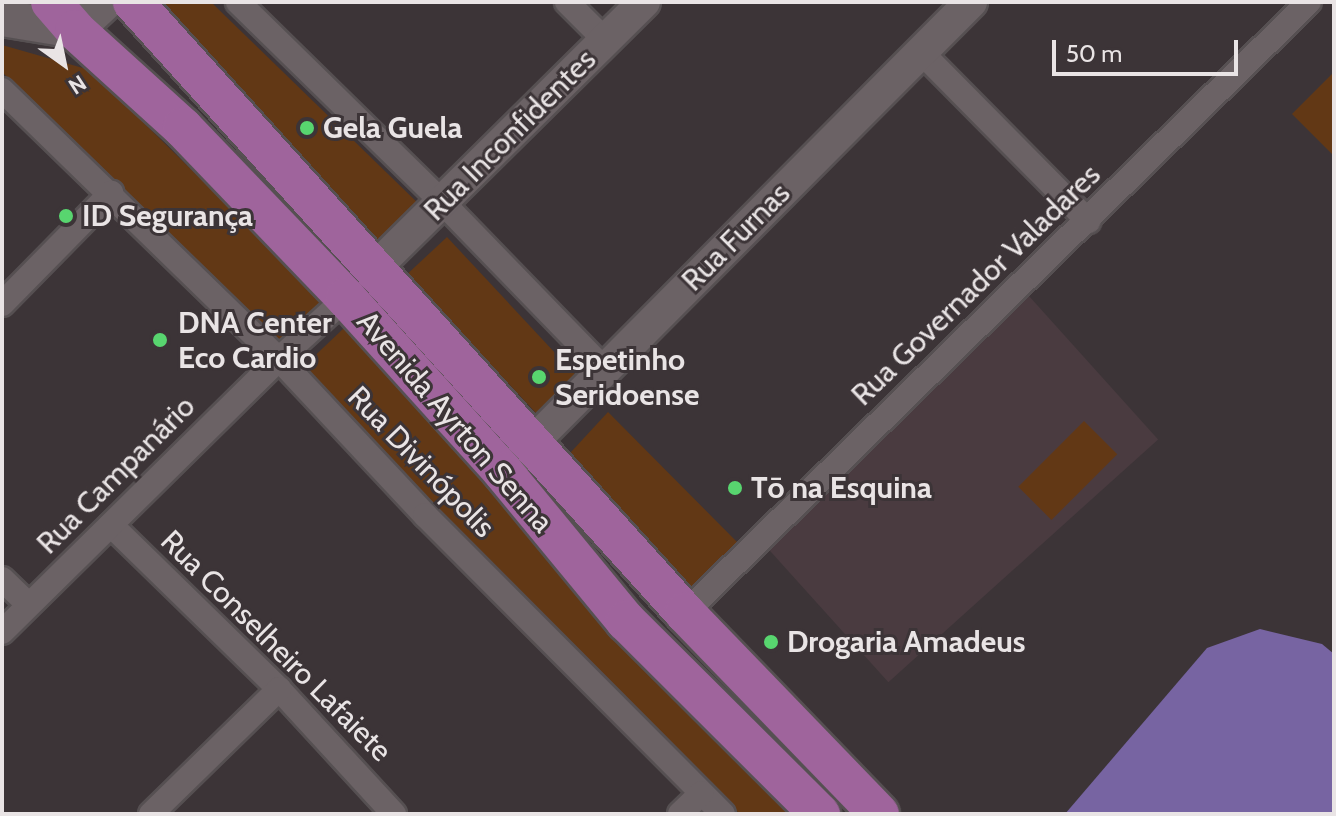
<!DOCTYPE html>
<meta charset="utf-8">
<style>
body{margin:0}
#map{position:relative;width:1336px;height:816px;overflow:hidden;background:#3c3437;font-family:Cabin,sans-serif}
div>[style]{position:absolute}
[style*='--x']{left:calc(var(--x)*1px);top:calc(var(--y)*1px);width:calc(var(--w)*1px);rotate:calc(var(--a)*1deg)}
.built>*{inset:0;background:#4a3b40;transform-origin:0 0}
.green>*{inset:0;background:#623815;transform-origin:0 0}
.water>*{inset:0;background:#7764a2}
.roads{filter:drop-shadow(2px 0 #565052) drop-shadow(-2px 0 #565052) drop-shadow(0 2px #565052) drop-shadow(0 -2px #565052)}
.minor>*{height:24px;margin:-12px;padding:0 12px;transform-origin:12px;border-radius:12px;background:#6b6265}
.tertiary>*{height:32px;margin:-16px;padding:0 16px;transform-origin:16px;border-radius:16px;background:#6b6265}
.secondary>*{height:36px;margin:-18px;padding:0 18px;transform-origin:18px;border-radius:18px;background:#6b6265}
.primary>*{height:40px;margin:-20px;padding:0 20px;transform-origin:20px;border-radius:20px;background:#9f649c}
.dots>*{width:22px;height:22px;translate:-50% -50%;box-sizing:border-box;border:4px solid #3c3437;border-radius:50%}
span{translate:-50% -50%;white-space:nowrap;text-align:center;line-height:1.15;-webkit-text-stroke:6px #3c3437;paint-order:stroke}
.poi-label{font-size:30px;color:#e9e4e5;font-weight:700}
.left{translate:0 -50%;text-align:left}
.street-label{font-size:30px;color:#e9e4e5}
.frame{position:absolute;inset:0;border:4px solid #e9e4e5;pointer-events:none}
.north{position:absolute;left:24px;top:24px;width:80px;height:80px;-webkit-text-stroke:6px #3c3437;paint-order:stroke;rotate:147deg;font-size:22px;font-weight:700;line-height:32px;text-align:center;color:#e9e4e5}
.north::after{content:'';display:block;margin:auto;width:28px;height:36px;background:#e9e4e5;clip-path:polygon(50% 0,100% 100%,50% 72%,0 100%)}
.scale{position:absolute;left:1052px;top:40px;width:186px;height:36px;box-sizing:border-box;border:4px solid #e9e4e5;border-top:0;padding-left:10px;font-size:24px;line-height:28px;white-space:nowrap;color:#e9e4e5;-webkit-text-stroke:6px #3c3437;paint-order:stroke}
</style>
<div id="map">
<div class="built">
<div style="left:1029px;top:296px;width:193px;height:363px;rotate:48deg"></div>
</div>
<div class="green">
<div style="clip-path:polygon(159px 2px,211px 2px,424px 209px,373px 257px)"></div>
<div style="clip-path:polygon(2px 45px,90px 70px,326px 302px,280px 341px,2px 72px)"></div>
<div style="clip-path:polygon(1334px 72px,1334px 156px,1292px 114px)"></div>
<div style="left:447px;top:237px;width:203px;height:55px;rotate:47deg"></div>
<div style="clip-path:polygon(344px 328px,357px 329px,801px 814px,740px 814px,427px 509px,305px 375px,304px 366px)"></div>
<div style="clip-path:polygon(608px 412px,741px 546px,698px 599px,574px 468px,571px 452px)"></div>
<div style="left:1084px;top:421px;width:47px;height:93px;rotate:45deg"></div>
</div>
<div class="water">
<div style="clip-path:polygon(1260px 629px,1322px 644px,1334px 654px,1334px 814px,1065px 814px,1207px 648px)"></div>
</div>
<div class="roads">
<div class="minor">
<div style="--x:238;--y:2;--w:286;--a:44.4"></div>
<div style="--x:442;--y:202;--w:233;--a:45.9"></div>
<div style="--x:567;--y:2;--w:55;--a:45"></div>
<div style="--x:921;--y:52;--w:238;--a:45.3"></div>
<div style="--x:2;--y:90;--w:386;--a:44.2"></div>
<div style="--x:279;--y:359;--w:214;--a:46.9"></div>
<div style="--x:425;--y:515;--w:422;--a:45.1"></div>
<div style="--x:2;--y:304;--w:156;--a:-45.5"></div>
<div style="--x:111;--y:525;--w:235;--a:44.3"></div>
<div style="--x:279;--y:689;--w:170;--a:47.4"></div>
<div style="--x:2;--y:579;--w:37;--a:44"></div>
<div style="--x:685;--y:613;--w:873;--a:-44.4"></div>
<div style="--x:2;--y:632;--w:389;--a:-44.6"></div>
<div style="--x:279;--y:359;--w:91;--a:-42.3"></div>
<div style="--x:151;--y:814;--w:179;--a:-44.3"></div>
<div style="--x:680;--y:814;--w:30;--a:-44"></div>
</div>
<div class="tertiary">
<div style="--x:376;--y:267;--w:377;--a:-44.7"></div>
<div style="--x:516;--y:459;--w:645;--a:-45.13"></div>
</div>
<div class="secondary">
<div style="--x:2;--y:18;--w:74;--a:9.3"></div>
<div style="--x:75;--y:30;--w:41;--a:-43"></div>
</div>
<div class="primary">
<div style="--x:51;--y:2;--w:37;--a:49"></div>
<div style="--x:75;--y:30;--w:146;--a:42.2"></div>
<div style="--x:183;--y:128;--w:236;--a:46.2"></div>
<div style="--x:346;--y:298;--w:234;--a:47.9"></div>
<div style="--x:503;--y:472;--w:193;--a:50.5"></div>
<div style="--x:626;--y:621;--w:274;--a:44.9"></div>
<div style="--x:133;--y:2;--w:823;--a:47.9"></div>
<div style="--x:685;--y:613;--w:279;--a:46"></div>
</div>
</div>
<div class="dots">
<div style="left:307px;top:128px;background:#58d56f"></div>
<div style="left:66px;top:216px;background:#58d56f"></div>
<div style="left:160px;top:340px;background:#58d56f"></div>
<div style="left:539px;top:377px;background:#58d56f"></div>
<div style="left:735px;top:488px;background:#58d56f"></div>
<div style="left:771px;top:642px;background:#58d56f"></div>
</div>
<div class="poi-label">
<span class="left" style="left:323px;top:128px">Gela Guela</span>
<span class="left" style="left:82px;top:216px">ID Segurança</span>
<span class="left" style="left:178px;top:340px">DNA Center<br>Eco Cardio</span>
<span class="left" style="left:555px;top:377px">Espetinho<br>Seridoense</span>
<span class="left" style="left:751px;top:488px">Tō na Esquina</span>
<span class="left" style="left:787px;top:642px">Drogaria Amadeus</span>
</div>
<div class="street-label">
<span style="left:510px;top:135px;rotate:-45deg">Rua Inconfidentes</span>
<span style="left:736px;top:237px;rotate:-45deg">Rua Furnas</span>
<span style="left:976px;top:285px;rotate:-44deg">Rua Governador Valadares</span>
<span style="left:455px;top:422px;rotate:49deg">Avenida Ayrton Senna</span>
<span style="left:421px;top:462px;rotate:46deg">Rua Divinópolis</span>
<span style="left:116px;top:475px;rotate:-45deg">Rua Campanário</span>
<span style="left:276px;top:646px;rotate:45deg">Rua Conselheiro Lafaiete</span>
</div>
<div class="frame"></div>
<div class="north">N</div>
<div class="scale">50 m</div>
</div>
